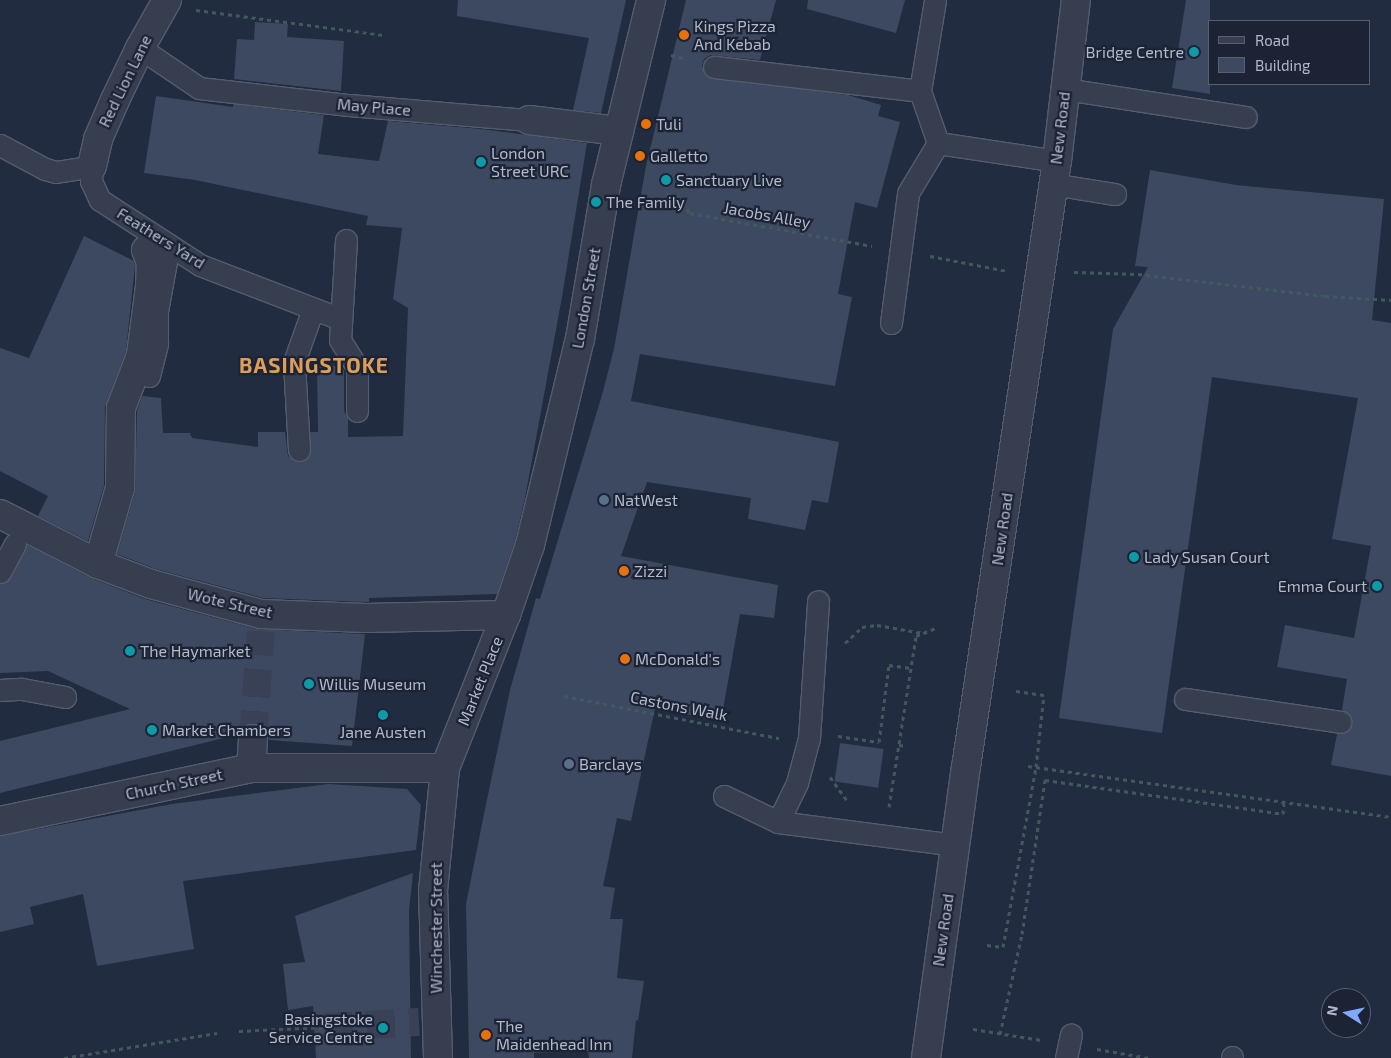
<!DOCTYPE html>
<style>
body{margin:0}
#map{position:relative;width:1391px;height:1058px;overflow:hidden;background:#222c40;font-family:"Exo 2",sans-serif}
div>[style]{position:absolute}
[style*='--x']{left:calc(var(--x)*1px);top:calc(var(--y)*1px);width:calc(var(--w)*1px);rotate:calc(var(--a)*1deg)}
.building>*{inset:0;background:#3d4960;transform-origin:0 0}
.pedestrian-tunnel>*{height:28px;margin-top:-14px;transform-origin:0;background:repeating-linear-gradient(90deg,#384155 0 28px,transparent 0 42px)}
.path>*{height:3px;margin-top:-1.5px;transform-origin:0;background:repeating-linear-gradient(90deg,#42585e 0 4px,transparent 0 8px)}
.roads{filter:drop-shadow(1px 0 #545c6e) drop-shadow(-1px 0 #545c6e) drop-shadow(0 1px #545c6e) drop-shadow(0 -1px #545c6e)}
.service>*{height:21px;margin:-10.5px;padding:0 10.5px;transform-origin:10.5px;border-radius:10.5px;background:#363e50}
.pedestrian>*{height:28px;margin:-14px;padding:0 14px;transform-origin:14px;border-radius:14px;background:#363e50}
.minor>*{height:28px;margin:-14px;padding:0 14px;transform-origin:14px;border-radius:14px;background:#363e50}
.tertiary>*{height:28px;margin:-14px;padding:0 14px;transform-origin:14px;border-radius:14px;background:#363e50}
.dots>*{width:14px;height:14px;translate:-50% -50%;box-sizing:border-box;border:2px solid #1b2335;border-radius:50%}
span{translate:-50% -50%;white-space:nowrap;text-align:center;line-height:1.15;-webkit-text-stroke:4.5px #1b2335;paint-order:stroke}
.poi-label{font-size:16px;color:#b2b9cb}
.left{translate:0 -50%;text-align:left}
.right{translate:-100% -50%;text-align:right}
.street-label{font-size:16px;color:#b2b9cb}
.district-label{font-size:21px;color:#de9e59;font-weight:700;letter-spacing:1px}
.legend{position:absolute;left:1208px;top:20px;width:162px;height:65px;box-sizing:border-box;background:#1b2335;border:1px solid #575f71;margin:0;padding:6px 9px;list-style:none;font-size:15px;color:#b2b9cb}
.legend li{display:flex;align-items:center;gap:10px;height:25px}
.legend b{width:25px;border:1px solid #575f71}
.north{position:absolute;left:1321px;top:988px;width:50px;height:50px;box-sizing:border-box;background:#1b2335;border:1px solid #575f71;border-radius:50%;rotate:280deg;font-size:14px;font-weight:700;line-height:20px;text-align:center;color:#b2b9cb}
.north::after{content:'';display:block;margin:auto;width:18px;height:22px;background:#83a8ff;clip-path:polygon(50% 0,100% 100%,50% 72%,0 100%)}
</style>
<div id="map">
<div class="building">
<div style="clip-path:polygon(458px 0,626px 0,601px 113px,573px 110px,589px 38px,457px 16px)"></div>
<div style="clip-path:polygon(686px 0,776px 0,760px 60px,710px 55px,704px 59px,702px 66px,707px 77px,848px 95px,881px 105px,878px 116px,900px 122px,877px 208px,855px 202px,838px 294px,852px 297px,835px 386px,640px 354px,631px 401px,839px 442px,828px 503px,812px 500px,805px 530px,748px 519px,751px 498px,647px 482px,621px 556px,778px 585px,774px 618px,740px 614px,721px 721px,655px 708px,631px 821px,617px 818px,603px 886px,615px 888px,610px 919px,623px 919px,617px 978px,644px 981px,638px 1021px,636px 1020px,632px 1058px,589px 1058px,588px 1051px,534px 1053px,534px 1058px,469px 1058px,466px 904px,485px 809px,510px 690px,536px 598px,540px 599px,602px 395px,614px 349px,646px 166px)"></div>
<div style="clip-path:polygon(808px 0,905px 0,896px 33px,807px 9px)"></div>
<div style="clip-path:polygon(1186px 0,1210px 0,1210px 94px,1172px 88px)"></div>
<div style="clip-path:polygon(255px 22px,288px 24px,287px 37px,344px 41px,341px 91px,234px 79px,237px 39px,254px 40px)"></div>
<div style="clip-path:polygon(156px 96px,233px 107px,233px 104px,324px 115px,318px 154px,379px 161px,388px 121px,481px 129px,587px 143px,562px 297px,525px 498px,515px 541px,497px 594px,369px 598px,369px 602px,366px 602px,263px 598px,156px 569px,117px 554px,135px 492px,137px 411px,142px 396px,161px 398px,163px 433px,190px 433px,192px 438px,258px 447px,258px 432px,285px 432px,288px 456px,294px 461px,300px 462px,310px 455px,310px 432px,318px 432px,317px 366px,342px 366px,344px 371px,344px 411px,348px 419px,348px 437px,403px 436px,408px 308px,393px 299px,402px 228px,366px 225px,368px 216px,195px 180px,144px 173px)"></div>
<div style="clip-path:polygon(1150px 170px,1236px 185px,1384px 199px,1372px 320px,1391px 323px,1391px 776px,1331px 765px,1337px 734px,1345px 733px,1352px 724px,1351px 717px,1342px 710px,1347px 679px,1277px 667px,1285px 625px,1354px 638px,1371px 546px,1332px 539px,1358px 398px,1212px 377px,1162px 733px,1059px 718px,1113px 329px,1148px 267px,1135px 266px)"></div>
<div style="clip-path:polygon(84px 236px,134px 261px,135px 265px,126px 351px,105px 407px,104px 486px,88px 541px,38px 516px,48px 496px,0 471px,0 348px,29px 358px)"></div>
<div style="clip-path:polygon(27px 545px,91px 578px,145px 599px,257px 629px,365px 634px,352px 746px,269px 740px,267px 733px,262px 726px,254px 723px,246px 725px,240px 730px,237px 738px,228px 737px,0 793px,0 741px,130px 709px,48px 671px,0 673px,0 584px,11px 578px)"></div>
<div style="left:840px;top:743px;width:44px;height:39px;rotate:8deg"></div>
<div style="clip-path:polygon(329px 784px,407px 789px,421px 805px,416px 850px,183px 881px,194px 949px,97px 966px,83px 894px,30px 907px,34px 924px,0 932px,0 836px,172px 804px)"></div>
<div style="clip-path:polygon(413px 873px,409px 911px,411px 1058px,316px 1058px,313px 1006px,288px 1010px,283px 964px,305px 962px,295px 916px)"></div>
</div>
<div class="pedestrian-tunnel">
<div style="--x:253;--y:739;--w:108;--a:-85.8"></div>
<div style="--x:325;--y:1027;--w:94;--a:-3"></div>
</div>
<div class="path">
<div style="--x:196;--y:10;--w:190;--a:7.6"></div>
<div style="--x:671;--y:55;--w:16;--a:14"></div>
<div style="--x:667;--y:194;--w:10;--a:11"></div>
<div style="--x:677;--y:196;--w:21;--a:53"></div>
<div style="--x:690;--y:213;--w:185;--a:10.3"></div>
<div style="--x:930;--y:256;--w:78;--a:11"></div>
<div style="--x:1074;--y:272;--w:64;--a:1.8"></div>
<div style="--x:1138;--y:274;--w:188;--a:6.7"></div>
<div style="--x:1325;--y:296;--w:66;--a:3.5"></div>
<div style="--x:845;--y:643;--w:23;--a:-43"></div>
<div style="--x:862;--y:627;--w:15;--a:-8"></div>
<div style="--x:877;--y:625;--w:47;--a:9.9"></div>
<div style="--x:564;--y:696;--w:219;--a:11.1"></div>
<div style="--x:838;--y:736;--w:41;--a:8.3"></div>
<div style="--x:879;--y:742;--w:78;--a:-82.6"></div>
<div style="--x:889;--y:665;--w:22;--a:8"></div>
<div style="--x:899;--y:745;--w:8;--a:7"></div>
<div style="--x:1028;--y:766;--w:367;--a:8"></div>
<div style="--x:830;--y:777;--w:29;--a:54"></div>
<div style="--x:889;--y:807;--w:173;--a:-81"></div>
<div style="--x:916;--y:636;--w:24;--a:-22"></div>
<div style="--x:987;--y:945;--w:16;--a:7"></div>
<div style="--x:1003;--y:947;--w:183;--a:-79.6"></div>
<div style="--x:1036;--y:767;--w:72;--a:-83.7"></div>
<div style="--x:1044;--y:695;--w:30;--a:-172"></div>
<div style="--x:973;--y:1029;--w:69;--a:9.2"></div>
<div style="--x:239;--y:1031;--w:86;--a:-2.7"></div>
<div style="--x:1000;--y:1034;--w:102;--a:-77.6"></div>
<div style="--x:1022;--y:934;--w:156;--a:-81.5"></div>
<div style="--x:1045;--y:780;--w:240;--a:8.1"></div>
<div style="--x:1283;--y:814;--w:13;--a:-86"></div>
<div style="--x:1097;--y:1049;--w:53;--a:9.8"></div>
<div style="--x:64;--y:1058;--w:155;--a:-9.3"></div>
</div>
<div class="roads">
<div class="service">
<div style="--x:140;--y:48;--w:71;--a:34.1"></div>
<div style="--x:199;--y:88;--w:151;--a:6.5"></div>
<div style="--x:349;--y:105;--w:181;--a:4.8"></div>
<div style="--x:714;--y:67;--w:207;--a:6.6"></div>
<div style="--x:1065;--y:89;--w:183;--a:8.8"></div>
<div style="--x:938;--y:143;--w:120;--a:8.6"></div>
<div style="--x:0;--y:145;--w:51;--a:28.1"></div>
<div style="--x:45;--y:169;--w:11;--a:15"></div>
<div style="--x:56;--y:172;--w:36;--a:-9"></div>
<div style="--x:92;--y:166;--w:15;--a:94"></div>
<div style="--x:91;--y:181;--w:21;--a:65"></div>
<div style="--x:100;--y:200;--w:119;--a:33"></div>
<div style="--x:200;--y:265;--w:151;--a:21"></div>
<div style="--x:1052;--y:184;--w:64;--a:9"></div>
<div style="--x:346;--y:240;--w:100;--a:93.4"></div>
<div style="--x:340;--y:340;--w:32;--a:58"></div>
<div style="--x:357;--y:367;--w:44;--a:90"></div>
<div style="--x:891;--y:323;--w:131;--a:-82.5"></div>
<div style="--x:908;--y:193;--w:58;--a:-59"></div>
<div style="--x:938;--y:143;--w:55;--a:-109.1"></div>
<div style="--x:920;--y:91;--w:92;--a:-80.6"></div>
<div style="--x:149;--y:376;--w:34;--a:-76"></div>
<div style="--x:157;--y:343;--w:32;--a:-90"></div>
<div style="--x:157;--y:311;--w:67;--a:-79.7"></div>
<div style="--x:299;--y:450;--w:88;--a:-93.3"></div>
<div style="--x:294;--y:362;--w:56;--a:-70.3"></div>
<div style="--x:0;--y:572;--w:32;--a:-62"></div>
<div style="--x:0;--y:690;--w:22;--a:-3"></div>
<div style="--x:22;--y:689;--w:44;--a:10.5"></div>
<div style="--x:1185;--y:699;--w:157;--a:8.4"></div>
<div style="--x:724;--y:796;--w:60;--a:25.7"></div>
<div style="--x:778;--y:822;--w:178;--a:7.4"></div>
<div style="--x:778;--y:822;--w:43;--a:-64"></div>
<div style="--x:797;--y:783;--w:47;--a:-75.1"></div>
<div style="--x:809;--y:738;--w:137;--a:-86.2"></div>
<div style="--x:1066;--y:1058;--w:24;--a:-78"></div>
<div style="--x:1232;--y:1058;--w:1;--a:-90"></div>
</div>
<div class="pedestrian">
<div style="--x:529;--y:120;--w:91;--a:7"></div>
<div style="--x:0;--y:514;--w:110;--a:27"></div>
<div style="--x:98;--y:564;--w:57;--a:20.7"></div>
<div style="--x:151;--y:584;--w:114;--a:15.3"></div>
<div style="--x:261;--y:614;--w:105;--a:2.2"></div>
<div style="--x:366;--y:618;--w:140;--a:-1.2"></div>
<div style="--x:98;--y:564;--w:79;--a:-73.9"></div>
<div style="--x:120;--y:488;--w:80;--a:-89.3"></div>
<div style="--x:121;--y:408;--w:57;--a:-69.3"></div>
<div style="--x:141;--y:355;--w:69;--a:-82.5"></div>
<div style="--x:150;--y:287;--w:25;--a:-88"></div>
<div style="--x:151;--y:262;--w:13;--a:-113"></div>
<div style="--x:251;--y:768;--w:29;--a:-86"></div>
<div style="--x:0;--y:821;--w:257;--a:-11.9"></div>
<div style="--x:251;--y:768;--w:194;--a:0"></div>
<div style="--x:438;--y:1058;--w:167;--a:-91.7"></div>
<div style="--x:433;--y:891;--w:124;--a:-84.4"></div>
<div style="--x:445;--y:768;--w:165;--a:-68.3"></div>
<div style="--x:506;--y:615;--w:74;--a:-71.1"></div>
<div style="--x:530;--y:545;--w:212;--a:-76.4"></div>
<div style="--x:580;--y:339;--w:156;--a:-80.4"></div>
<div style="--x:606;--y:185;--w:190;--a:-76.3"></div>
</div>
<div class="minor">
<div style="--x:92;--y:166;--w:28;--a:-77"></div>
<div style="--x:98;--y:139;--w:43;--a:-66.4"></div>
<div style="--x:115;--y:100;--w:58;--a:-64.3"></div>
<div style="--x:140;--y:48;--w:55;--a:-60.6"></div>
</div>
<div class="tertiary">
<div style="--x:926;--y:1058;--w:294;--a:-82.2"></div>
<div style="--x:966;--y:767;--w:613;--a:-81.46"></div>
<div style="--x:1057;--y:161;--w:162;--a:-83.3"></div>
</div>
</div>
<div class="dots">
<div style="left:684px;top:35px;background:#e8710a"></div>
<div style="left:1194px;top:52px;background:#0f9aa8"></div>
<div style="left:646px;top:124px;background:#e8710a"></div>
<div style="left:640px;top:156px;background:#e8710a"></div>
<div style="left:481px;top:162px;background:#0f9aa8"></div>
<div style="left:666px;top:180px;background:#0f9aa8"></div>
<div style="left:596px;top:202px;background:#0f9aa8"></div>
<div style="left:604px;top:500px;background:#5c6f8a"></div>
<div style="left:1134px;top:557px;background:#0f9aa8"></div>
<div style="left:624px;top:571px;background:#e8710a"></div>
<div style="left:1377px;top:586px;background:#0f9aa8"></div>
<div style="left:130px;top:651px;background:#0f9aa8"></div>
<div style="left:625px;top:659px;background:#e8710a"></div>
<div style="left:309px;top:684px;background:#0f9aa8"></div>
<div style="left:383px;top:715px;background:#0f9aa8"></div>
<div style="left:152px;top:730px;background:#0f9aa8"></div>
<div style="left:569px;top:764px;background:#5c6f8a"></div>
<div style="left:383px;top:1028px;background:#0f9aa8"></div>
<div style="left:486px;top:1035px;background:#e8710a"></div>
</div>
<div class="poi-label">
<span class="left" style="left:694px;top:35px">Kings Pizza<br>And Kebab</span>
<span class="right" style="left:1184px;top:52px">Bridge Centre</span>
<span class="left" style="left:656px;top:124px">Tuli</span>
<span class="left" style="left:491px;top:162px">London<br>Street URC</span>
<span class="left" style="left:650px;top:156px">Galletto</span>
<span class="left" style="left:676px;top:180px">Sanctuary Live</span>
<span class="left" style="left:606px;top:202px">The Family</span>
<span class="left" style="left:614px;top:500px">NatWest</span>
<span class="left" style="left:1144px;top:557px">Lady Susan Court</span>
<span class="left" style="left:634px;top:571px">Zizzi</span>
<span class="right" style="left:1367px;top:586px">Emma Court</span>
<span class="left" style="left:140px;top:651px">The Haymarket</span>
<span class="left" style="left:635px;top:659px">McDonald's</span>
<span class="left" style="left:319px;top:684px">Willis Museum</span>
<span class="left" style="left:162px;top:730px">Market Chambers</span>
<span style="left:383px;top:732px">Jane Austen</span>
<span class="left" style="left:579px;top:764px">Barclays</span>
<span class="right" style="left:373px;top:1028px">Basingstoke<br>Service Centre</span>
<span class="left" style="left:496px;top:1035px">The<br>Maidenhead Inn</span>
</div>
<div class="street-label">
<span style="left:125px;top:81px;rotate:-64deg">Red Lion Lane</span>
<span style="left:374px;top:107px;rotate:5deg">May Place</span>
<span style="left:1060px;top:128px;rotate:-83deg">New Road</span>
<span style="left:767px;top:215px;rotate:10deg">Jacobs Alley</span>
<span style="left:161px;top:238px;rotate:32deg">Feathers Yard</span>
<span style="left:586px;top:298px;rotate:-80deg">London Street</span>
<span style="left:1002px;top:529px;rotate:-82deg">New Road</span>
<span style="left:230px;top:603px;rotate:13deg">Wote Street</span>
<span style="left:480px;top:681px;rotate:-68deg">Market Place</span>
<span style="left:679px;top:706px;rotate:11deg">Castons Walk</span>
<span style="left:174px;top:784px;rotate:-12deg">Church Street</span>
<span style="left:436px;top:928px;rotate:-90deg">Winchester Street</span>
<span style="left:943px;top:930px;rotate:-82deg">New Road</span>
</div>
<div class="district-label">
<span style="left:314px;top:365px">BASINGSTOKE</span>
</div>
<ul class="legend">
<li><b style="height:6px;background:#363e50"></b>Road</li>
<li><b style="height:14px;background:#3d4960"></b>Building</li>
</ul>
<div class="north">N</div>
</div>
